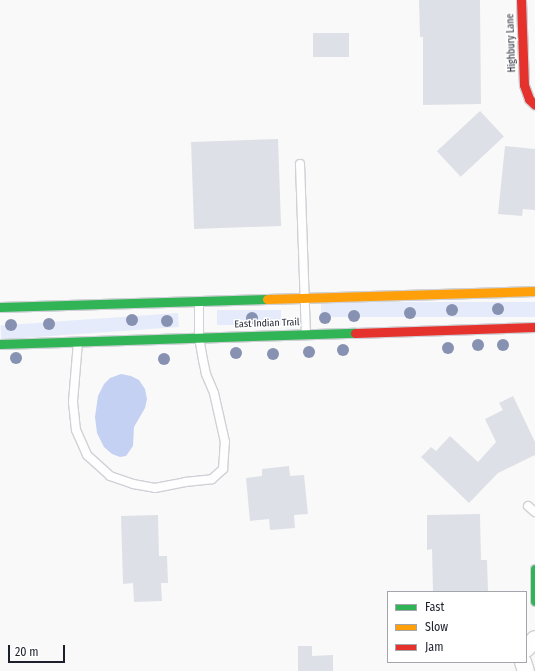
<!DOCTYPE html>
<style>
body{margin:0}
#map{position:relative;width:535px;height:671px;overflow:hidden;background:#f9f9f9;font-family:"Fira Sans Condensed",sans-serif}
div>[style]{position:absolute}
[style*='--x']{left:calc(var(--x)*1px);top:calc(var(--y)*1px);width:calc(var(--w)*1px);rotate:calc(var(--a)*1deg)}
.green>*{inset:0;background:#e5ebfa;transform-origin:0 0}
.water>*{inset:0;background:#c4d1f3}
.building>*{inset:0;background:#dde0e6;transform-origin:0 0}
.roads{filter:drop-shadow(1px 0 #cfd1d6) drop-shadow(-1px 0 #cfd1d6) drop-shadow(0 1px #cfd1d6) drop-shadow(0 -1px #cfd1d6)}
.lane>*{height:8px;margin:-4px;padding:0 4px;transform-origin:4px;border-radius:4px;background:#fefefe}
.street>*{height:16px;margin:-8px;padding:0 8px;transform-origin:8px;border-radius:8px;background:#fefefe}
.fast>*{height:9px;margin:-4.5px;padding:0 4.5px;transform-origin:4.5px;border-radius:4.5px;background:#30b455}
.slow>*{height:9px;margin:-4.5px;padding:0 4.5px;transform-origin:4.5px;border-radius:4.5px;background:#ff9f0a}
.jam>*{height:9px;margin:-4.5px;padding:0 4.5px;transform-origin:4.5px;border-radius:4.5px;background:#e5322d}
.trees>*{width:12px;height:12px;margin:-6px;border-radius:50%;background:#8791b1}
span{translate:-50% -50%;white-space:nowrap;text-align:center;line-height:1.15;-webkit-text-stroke:3px #fff;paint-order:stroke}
.street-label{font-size:10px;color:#1c202c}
.legend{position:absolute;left:387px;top:591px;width:140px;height:72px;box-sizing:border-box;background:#fff;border:1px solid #a4a6ab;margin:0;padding:5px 7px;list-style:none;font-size:12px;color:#1c202c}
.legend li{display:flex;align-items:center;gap:8px;height:20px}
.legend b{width:20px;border:1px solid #a4a6ab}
.scale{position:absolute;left:8px;top:645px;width:57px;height:18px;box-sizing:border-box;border:2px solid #1c202c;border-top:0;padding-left:5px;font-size:12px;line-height:14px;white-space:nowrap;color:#1c202c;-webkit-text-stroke:3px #fff;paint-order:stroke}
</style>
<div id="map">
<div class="green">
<div style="left:535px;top:302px;width:15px;height:214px;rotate:90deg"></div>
<div style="left:281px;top:310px;width:15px;height:64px;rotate:90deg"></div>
<div style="left:178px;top:313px;width:14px;height:178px;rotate:86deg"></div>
</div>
<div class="water">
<div style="clip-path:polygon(121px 374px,131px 376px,139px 380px,145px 389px,147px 399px,145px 408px,134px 427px,133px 446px,126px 456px,120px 457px,112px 454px,104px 447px,97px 433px,95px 417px,98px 396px,104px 384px,110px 378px)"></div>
</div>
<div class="building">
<div style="clip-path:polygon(419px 0,480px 0,481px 104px,423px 105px,423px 37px,420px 37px)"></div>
<div style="left:313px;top:33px;width:36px;height:24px"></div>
<div style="left:480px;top:111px;width:35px;height:59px;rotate:47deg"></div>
<div style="left:278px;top:139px;width:87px;height:87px;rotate:88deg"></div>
<div style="clip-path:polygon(505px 146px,535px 149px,535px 210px,523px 209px,522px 216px,498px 214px)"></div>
<div style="clip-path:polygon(513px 396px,535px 442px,535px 455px,498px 473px,469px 503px,421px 457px,431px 447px,436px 451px,450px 436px,478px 462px,496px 442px,485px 419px,503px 410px,499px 403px)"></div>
<div style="clip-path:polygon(289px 466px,290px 476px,304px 475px,308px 514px,294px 515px,295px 528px,270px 530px,269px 519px,250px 521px,246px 478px,262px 476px,262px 469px)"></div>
<div style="clip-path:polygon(480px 514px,481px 560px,487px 560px,488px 592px,433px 592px,432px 549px,427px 550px,427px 515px)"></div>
<div style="clip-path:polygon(158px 515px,159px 556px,167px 556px,168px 583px,161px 583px,162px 601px,134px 602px,133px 583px,123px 584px,121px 516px)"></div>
<div style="clip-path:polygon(298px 646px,312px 646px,312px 656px,333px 655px,333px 671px,298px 671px)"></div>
</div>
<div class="roads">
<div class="lane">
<div style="--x:300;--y:164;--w:170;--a:88"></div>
<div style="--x:78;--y:342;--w:60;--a:94.8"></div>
<div style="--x:73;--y:402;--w:28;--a:84"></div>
<div style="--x:76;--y:430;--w:27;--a:66"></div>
<div style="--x:87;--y:455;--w:31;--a:42"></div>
<div style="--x:110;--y:476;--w:24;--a:19"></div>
<div style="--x:133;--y:484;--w:22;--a:10"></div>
<div style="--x:155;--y:488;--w:31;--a:-11"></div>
<div style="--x:185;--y:482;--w:27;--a:-6"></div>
<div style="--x:212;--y:479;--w:15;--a:-42"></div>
<div style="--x:223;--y:469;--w:27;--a:-86"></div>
<div style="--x:225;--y:442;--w:50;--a:-102.7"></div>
<div style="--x:214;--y:393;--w:21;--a:-113"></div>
<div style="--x:206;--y:374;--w:14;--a:-102"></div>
<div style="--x:203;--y:360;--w:22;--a:-100"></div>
<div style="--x:199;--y:338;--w:36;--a:-90"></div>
<div style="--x:528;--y:506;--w:9;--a:41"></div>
</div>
<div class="street">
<div style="--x:526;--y:649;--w:13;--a:-48"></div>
<div style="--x:523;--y:662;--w:9;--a:72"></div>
</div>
<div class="fast">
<div style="--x:0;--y:307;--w:267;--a:-1.7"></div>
<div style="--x:0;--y:344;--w:355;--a:-1.8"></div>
<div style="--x:535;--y:569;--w:32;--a:90"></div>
</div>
<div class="slow">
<div style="--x:267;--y:299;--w:268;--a:-1.7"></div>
</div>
<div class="jam">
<div style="--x:521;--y:0;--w:85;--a:88"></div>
<div style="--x:524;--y:85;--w:15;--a:70"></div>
<div style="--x:529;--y:99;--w:8;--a:45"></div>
<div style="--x:355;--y:333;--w:180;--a:-1.9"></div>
</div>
</div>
<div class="trees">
<div style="left:498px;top:309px"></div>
<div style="left:452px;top:310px"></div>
<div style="left:410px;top:313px"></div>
<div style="left:354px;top:316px"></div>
<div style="left:252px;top:318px"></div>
<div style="left:325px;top:318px"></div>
<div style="left:132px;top:320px"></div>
<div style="left:167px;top:321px"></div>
<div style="left:49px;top:324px"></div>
<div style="left:11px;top:325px"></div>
<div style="left:478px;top:345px"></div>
<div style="left:503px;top:345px"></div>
<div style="left:448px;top:348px"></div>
<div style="left:343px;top:350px"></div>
<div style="left:309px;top:352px"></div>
<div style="left:236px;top:353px"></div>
<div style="left:273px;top:354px"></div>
<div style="left:16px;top:358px"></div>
<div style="left:164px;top:359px"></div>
</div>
<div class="street-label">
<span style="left:512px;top:43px;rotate:-92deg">Highbury Lane</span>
<span style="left:267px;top:324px;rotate:-2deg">East Indian Trail</span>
</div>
<ul class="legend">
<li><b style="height:5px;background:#30b455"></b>Fast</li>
<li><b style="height:5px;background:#ff9f0a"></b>Slow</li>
<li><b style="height:5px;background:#e5322d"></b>Jam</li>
</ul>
<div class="scale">20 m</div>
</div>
